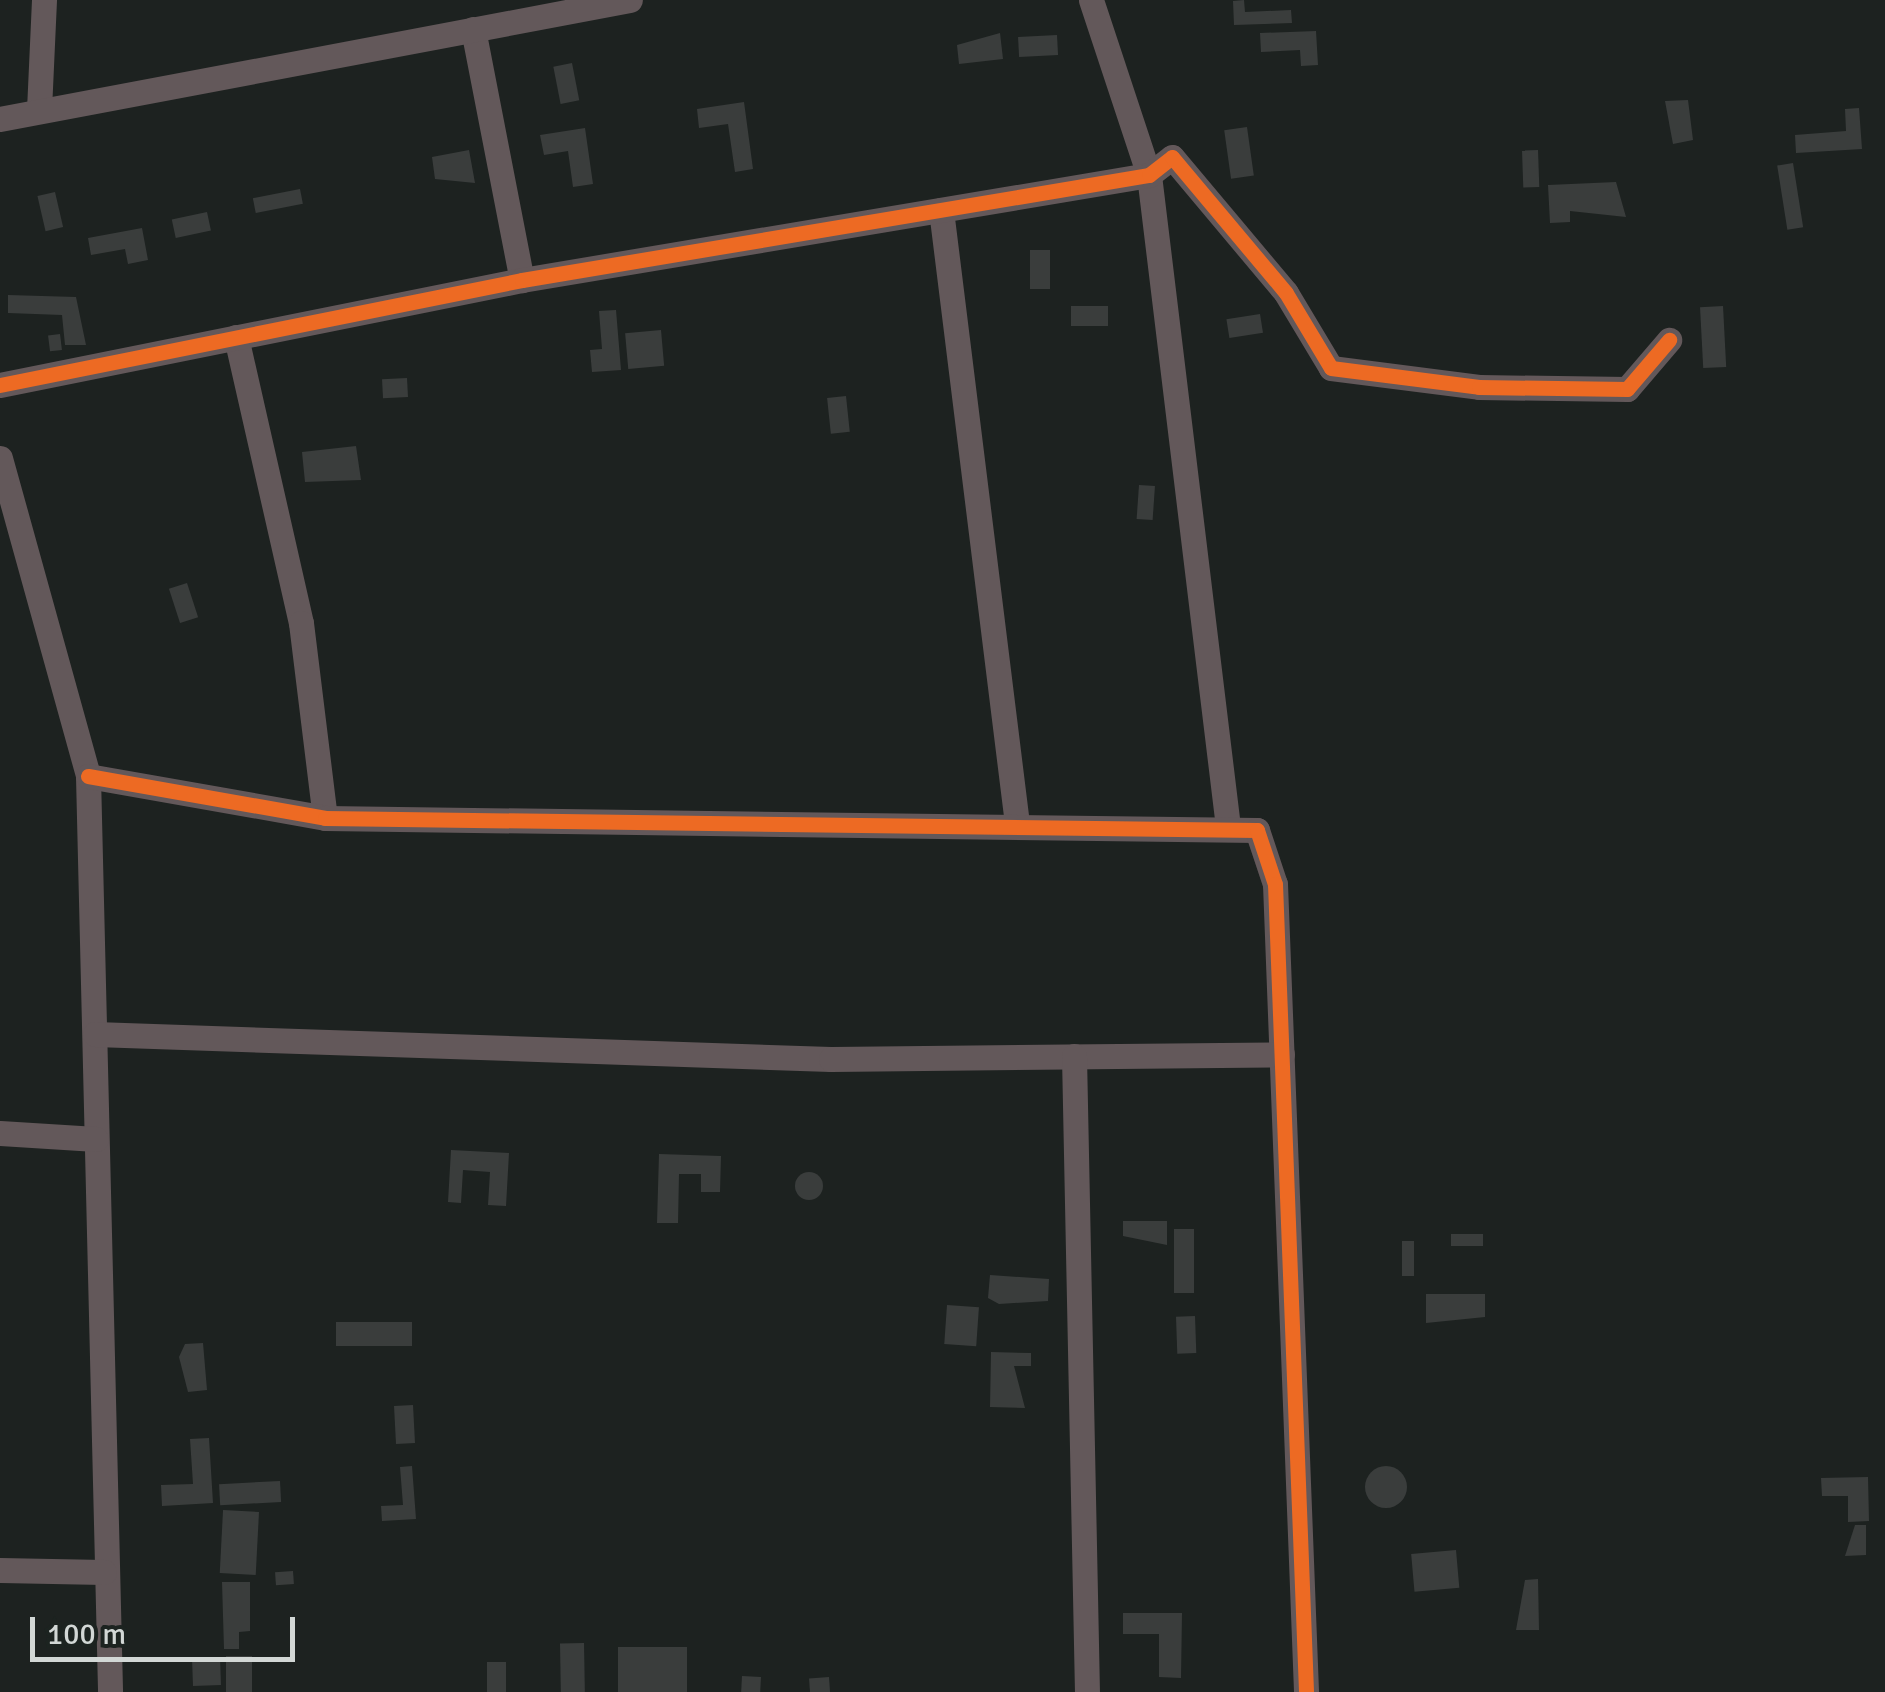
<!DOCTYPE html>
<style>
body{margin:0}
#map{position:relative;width:1885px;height:1692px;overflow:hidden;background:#1d2220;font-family:Signika,sans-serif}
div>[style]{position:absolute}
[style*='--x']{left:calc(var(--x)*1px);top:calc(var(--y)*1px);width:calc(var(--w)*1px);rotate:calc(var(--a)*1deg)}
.building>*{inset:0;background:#3a3d3c;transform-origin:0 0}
.round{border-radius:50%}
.minor>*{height:25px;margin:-12.5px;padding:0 12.5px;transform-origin:12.5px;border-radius:12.5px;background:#63585a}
.cycleway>*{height:15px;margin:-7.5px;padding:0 7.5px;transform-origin:7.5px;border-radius:7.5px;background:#ed6a23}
span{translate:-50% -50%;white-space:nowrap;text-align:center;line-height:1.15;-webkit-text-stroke:9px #1c2320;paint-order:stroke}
.scale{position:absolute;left:30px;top:1617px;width:265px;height:45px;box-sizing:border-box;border:5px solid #d2d7d5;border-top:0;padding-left:12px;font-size:30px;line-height:35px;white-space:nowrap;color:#d2d7d5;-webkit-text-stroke:8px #1c2320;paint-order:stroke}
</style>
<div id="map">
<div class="building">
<div style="clip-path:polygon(1244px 0,1245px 12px,1291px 10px,1292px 23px,1234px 25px,1233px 1px)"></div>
<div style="clip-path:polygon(1316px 31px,1318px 65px,1301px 66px,1300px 50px,1261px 52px,1260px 33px)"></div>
<div style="clip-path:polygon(1000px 33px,1003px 59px,959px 64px,957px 45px)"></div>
<div style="left:1057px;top:35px;width:20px;height:39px;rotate:87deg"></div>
<div style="left:572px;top:63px;width:38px;height:19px;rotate:79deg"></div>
<div style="clip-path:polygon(1688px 100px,1693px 140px,1673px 144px,1665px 101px)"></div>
<div style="clip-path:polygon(744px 102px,753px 169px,735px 172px,728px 124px,699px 128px,697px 109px)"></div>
<div style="clip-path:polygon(1859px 108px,1862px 149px,1796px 153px,1795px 135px,1846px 131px,1845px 109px)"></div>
<div style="left:1247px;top:127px;width:49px;height:23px;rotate:82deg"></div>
<div style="clip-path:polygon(585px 128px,593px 184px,573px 187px,568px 151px,544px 155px,540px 135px)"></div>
<div style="clip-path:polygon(469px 150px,475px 183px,435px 179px,432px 157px)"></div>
<div style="left:1538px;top:150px;width:37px;height:16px;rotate:88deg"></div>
<div style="left:1793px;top:163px;width:65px;height:16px;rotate:81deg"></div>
<div style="clip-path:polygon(1616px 182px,1626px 217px,1570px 211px,1570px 222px,1550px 223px,1548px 185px)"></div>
<div style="left:300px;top:189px;width:15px;height:48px;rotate:79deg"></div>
<div style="left:55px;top:192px;width:36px;height:18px;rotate:77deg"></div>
<div style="left:207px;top:212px;width:19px;height:36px;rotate:78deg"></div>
<div style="clip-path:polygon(142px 228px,148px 260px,128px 264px,125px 249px,91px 255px,88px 238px)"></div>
<div style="left:1030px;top:250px;width:20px;height:39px"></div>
<div style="clip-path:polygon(8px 295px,76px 297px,86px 345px,65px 345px,62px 315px,8px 313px)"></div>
<div style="left:1071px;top:306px;width:37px;height:20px"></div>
<div style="left:1723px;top:306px;width:61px;height:23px;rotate:87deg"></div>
<div style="clip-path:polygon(616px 310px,621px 370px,592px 372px,590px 350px,602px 349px,599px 311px)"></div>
<div style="left:1260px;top:314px;width:19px;height:34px;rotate:81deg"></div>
<div style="left:661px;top:330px;width:36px;height:36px;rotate:85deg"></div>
<div style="left:60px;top:334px;width:16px;height:12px;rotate:83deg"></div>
<div style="left:407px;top:378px;width:19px;height:25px;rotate:87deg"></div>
<div style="left:846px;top:396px;width:36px;height:19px;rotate:84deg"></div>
<div style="clip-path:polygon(356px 446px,361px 480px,305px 482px,302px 452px)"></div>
<div style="left:1139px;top:485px;width:16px;height:34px;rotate:4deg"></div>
<div style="left:187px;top:583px;width:36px;height:19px;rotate:72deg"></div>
<div style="clip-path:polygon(451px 1150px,509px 1153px,506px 1206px,488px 1205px,490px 1172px,463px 1170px,461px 1203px,448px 1202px)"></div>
<div style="clip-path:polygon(659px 1154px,721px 1156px,720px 1192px,701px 1192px,701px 1174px,679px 1174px,678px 1223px,657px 1223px)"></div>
<div class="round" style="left:795px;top:1172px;width:28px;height:28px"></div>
<div style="clip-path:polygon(1123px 1221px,1167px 1221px,1167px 1245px,1123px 1236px)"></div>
<div style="left:1174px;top:1229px;width:20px;height:64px"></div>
<div style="left:1451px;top:1234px;width:32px;height:12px"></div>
<div style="left:1402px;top:1241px;width:12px;height:35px"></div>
<div style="clip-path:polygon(990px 1275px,1049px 1279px,1048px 1301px,999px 1304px,988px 1298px)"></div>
<div style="clip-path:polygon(1426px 1294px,1485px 1294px,1485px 1317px,1426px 1323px)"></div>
<div style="left:947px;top:1305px;width:32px;height:39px;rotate:4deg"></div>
<div style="left:1195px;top:1316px;width:37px;height:19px;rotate:88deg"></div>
<div style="left:336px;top:1322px;width:76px;height:24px"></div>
<div style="clip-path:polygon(203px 1343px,207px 1390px,188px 1392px,179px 1357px,185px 1344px)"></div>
<div style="clip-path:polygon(991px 1352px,1031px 1353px,1031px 1366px,1014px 1366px,1025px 1408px,990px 1407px)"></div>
<div style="left:413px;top:1405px;width:38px;height:19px;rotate:87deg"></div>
<div style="clip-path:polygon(209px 1438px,213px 1503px,162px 1506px,161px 1485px,193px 1484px,190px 1439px)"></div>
<div class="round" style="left:1365px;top:1466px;width:42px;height:42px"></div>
<div style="clip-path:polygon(412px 1466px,416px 1519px,382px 1521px,381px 1506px,403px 1505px,400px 1467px)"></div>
<div style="clip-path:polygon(1868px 1477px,1869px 1521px,1848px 1522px,1848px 1496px,1822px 1496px,1821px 1478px)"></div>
<div style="left:280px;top:1481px;width:21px;height:61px;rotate:87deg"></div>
<div style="left:259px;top:1512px;width:63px;height:36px;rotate:93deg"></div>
<div style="clip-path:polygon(1855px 1525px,1866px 1525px,1866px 1555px,1845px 1556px)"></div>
<div style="left:1456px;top:1550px;width:38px;height:45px;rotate:85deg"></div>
<div style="left:293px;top:1571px;width:13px;height:18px;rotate:86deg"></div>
<div style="clip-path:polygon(1538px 1579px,1539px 1630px,1516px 1630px,1525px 1580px)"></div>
<div style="clip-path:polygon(222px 1582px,250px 1582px,250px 1631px,239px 1632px,239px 1649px,224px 1649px)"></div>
<div style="clip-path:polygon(1123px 1613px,1182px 1613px,1181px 1678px,1159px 1677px,1159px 1634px,1123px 1634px)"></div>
<div style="left:584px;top:1643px;width:49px;height:24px;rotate:89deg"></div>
<div style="left:687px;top:1647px;width:45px;height:69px;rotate:90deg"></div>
<div style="left:226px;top:1656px;width:26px;height:36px"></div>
<div style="left:220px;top:1657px;width:28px;height:28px;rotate:88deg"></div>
<div style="left:487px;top:1662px;width:19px;height:30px"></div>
<div style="left:742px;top:1676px;width:19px;height:16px;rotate:3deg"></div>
<div style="left:829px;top:1677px;width:15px;height:20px;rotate:86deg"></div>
</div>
<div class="minor">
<div style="--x:1091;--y:0;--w:184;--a:71.7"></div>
<div style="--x:1149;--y:175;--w:657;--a:83.09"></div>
<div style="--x:473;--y:29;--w:256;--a:79"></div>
<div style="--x:39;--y:110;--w:110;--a:-87.4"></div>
<div style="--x:0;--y:119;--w:641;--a:-10.7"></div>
<div style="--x:941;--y:210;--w:619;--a:82.94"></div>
<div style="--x:236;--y:337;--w:293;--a:77.2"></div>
<div style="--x:301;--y:623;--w:196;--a:83"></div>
<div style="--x:0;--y:385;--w:532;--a:-11.37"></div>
<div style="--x:522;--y:280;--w:636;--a:-9.51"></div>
<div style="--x:1149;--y:175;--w:29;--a:-38"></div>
<div style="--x:1172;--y:157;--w:177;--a:50"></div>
<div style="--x:1286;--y:293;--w:87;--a:59"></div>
<div style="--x:1331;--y:368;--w:149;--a:7.3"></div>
<div style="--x:1479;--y:387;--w:148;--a:0.8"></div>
<div style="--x:1627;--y:389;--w:65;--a:-49.4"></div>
<div style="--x:0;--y:458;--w:330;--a:74.5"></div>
<div style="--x:88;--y:776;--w:916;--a:88.62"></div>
<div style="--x:88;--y:776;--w:241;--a:10"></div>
<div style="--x:325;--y:818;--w:932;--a:0.74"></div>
<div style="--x:1257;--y:830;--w:57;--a:71.6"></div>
<div style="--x:1275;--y:884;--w:809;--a:87.8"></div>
<div style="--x:95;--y:1034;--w:736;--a:1.95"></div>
<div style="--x:831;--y:1059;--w:451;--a:-0.6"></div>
<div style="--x:1074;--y:1056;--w:636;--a:88.83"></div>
<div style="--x:0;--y:1133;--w:96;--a:3.6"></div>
<div style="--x:0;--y:1570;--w:104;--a:1.1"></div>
</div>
<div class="cycleway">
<div style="--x:0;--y:385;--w:532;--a:-11.37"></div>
<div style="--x:522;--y:280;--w:636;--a:-9.51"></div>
<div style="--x:1149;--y:175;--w:29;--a:-38"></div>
<div style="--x:1172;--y:157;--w:177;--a:50"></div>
<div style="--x:1286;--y:293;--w:87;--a:59"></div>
<div style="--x:1331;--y:368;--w:149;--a:7.3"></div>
<div style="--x:1479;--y:387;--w:148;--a:0.8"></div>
<div style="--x:1627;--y:389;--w:65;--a:-49.4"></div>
<div style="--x:88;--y:776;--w:241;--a:10"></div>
<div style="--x:325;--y:818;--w:932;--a:0.74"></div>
<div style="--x:1257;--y:830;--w:57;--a:71.6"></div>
<div style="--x:1275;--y:884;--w:809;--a:87.8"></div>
</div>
<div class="scale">100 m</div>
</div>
